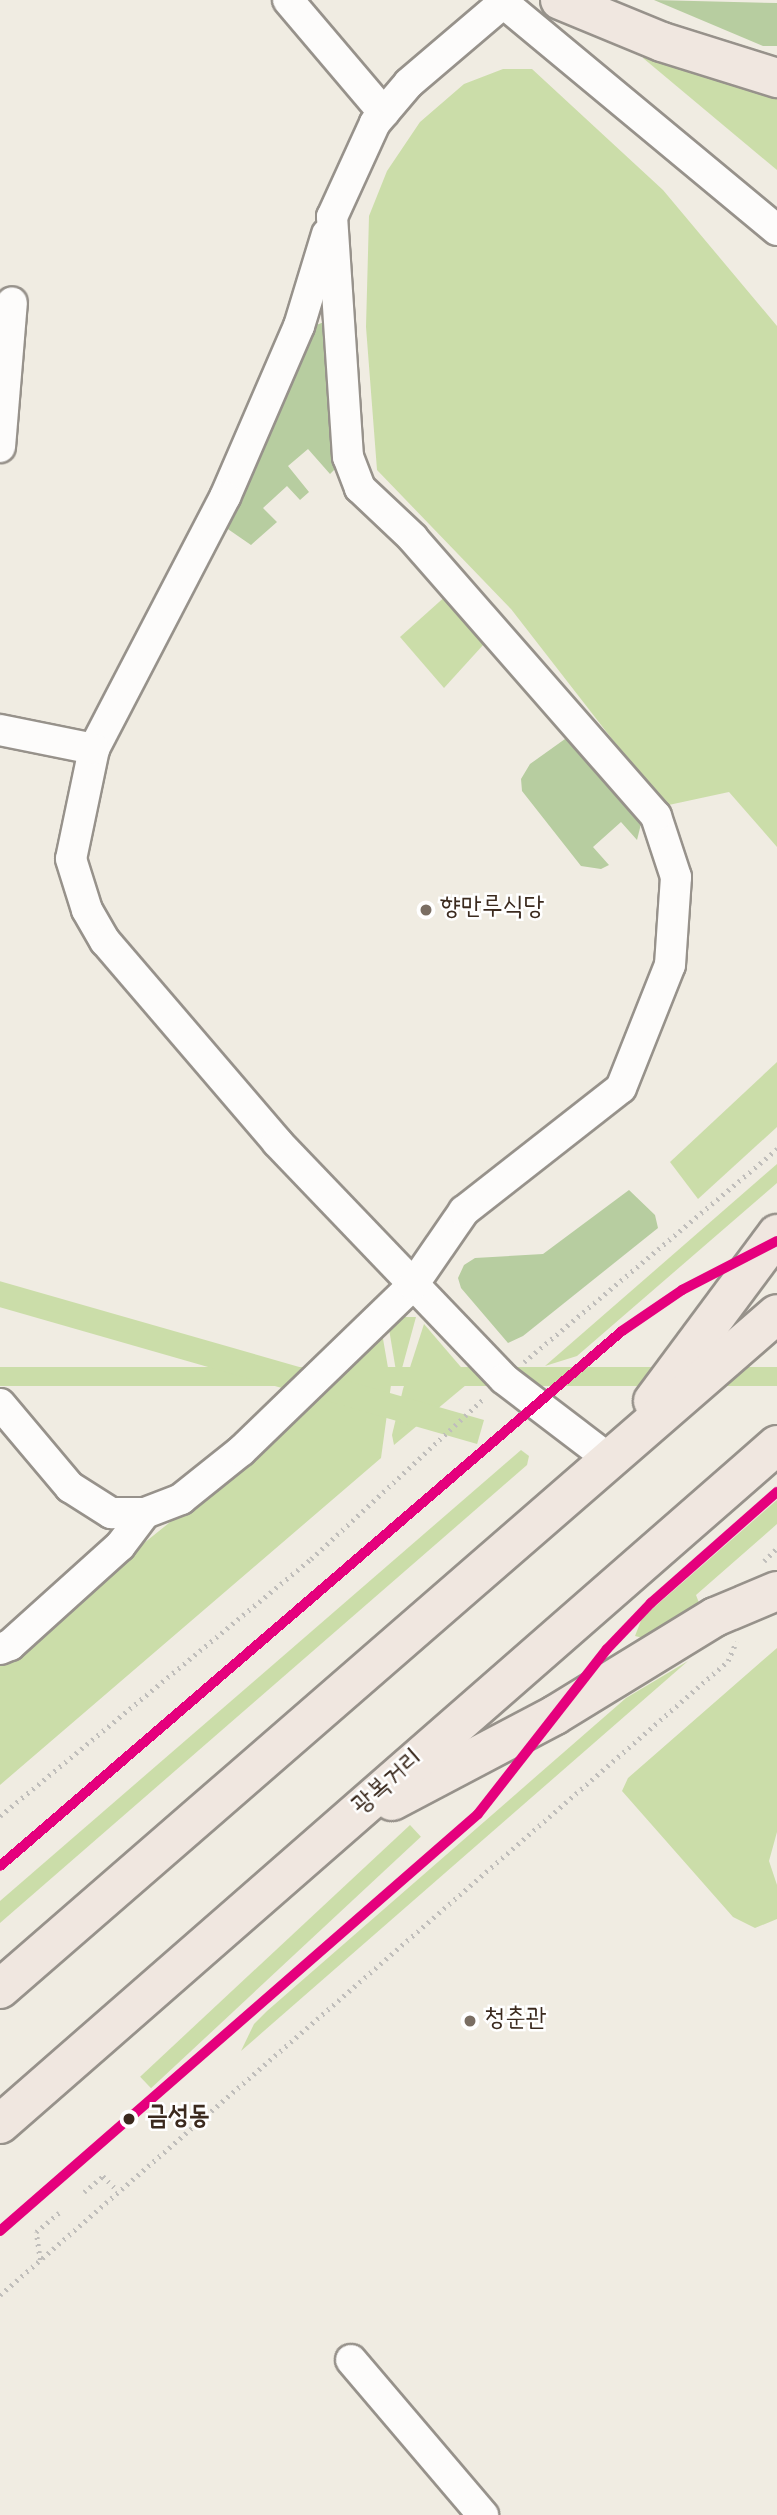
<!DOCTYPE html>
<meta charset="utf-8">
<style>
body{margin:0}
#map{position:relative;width:777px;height:2515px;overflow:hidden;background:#f0ece2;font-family:"Gochi Hand","Poor Story",sans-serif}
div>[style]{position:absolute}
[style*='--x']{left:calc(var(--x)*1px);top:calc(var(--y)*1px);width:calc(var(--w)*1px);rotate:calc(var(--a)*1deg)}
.green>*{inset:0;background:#cbdda9;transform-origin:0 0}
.forest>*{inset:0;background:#b7cda0}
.path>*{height:4.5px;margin-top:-2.25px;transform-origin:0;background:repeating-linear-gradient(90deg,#c0bebb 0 2px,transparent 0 7px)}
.roads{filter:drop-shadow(2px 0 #97928b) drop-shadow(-2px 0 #97928b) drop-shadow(0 2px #97928b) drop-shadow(0 -2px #97928b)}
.minor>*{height:30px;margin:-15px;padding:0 15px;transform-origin:15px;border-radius:15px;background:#fdfcfb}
.highway>*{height:38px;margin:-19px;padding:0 19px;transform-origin:19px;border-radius:19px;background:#f0e7e0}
.tram-1>*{height:10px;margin:-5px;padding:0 5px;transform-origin:5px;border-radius:5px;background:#e5007d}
.dots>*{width:19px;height:19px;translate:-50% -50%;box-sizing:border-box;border:4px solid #fff;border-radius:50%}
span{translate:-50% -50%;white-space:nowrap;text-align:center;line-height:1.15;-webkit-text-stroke:5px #fff;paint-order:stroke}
.poi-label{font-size:26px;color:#3b2a1e}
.left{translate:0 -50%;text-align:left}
.street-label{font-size:26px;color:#3b2a1e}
.stop-label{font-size:26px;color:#3b2a1e;font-weight:700}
</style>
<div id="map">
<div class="green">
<div style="clip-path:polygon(644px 53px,777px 90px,777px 170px,643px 58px)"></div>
<div style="clip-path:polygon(503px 69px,532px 69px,663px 190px,777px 326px,777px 847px,729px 792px,664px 806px,511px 609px,377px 470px,366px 327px,369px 216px,387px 171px,420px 122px,464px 84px)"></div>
<div style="clip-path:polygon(448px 594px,483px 636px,484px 644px,444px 688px,400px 637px)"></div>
<div style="clip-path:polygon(777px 1062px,777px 1127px,698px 1199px,670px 1162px)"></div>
<div style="clip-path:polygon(777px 1164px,777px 1183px,577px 1356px,545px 1366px)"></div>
<div style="clip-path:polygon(403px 1317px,416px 1317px,398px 1383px,389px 1329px)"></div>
<div style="clip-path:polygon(424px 1324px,472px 1380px,394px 1445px,392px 1435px,403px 1389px)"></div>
<div style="clip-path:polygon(382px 1333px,391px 1385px,381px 1458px,0 1785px,0 1659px,200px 1498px)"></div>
<div style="left:777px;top:1367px;width:19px;height:1031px;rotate:90deg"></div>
<div style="left:484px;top:1420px;width:25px;height:640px;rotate:106deg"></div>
<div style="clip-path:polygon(521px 1450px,529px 1456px,527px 1465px,0 1923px,0 1901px)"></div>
<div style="clip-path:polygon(777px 1500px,777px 1524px,696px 1595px,701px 1608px,647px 1639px,635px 1636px,642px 1618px)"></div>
<div style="clip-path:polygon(777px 1648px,777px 1832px,769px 1861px,777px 1885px,777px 1919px,755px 1928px,733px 1917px,622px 1791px,628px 1778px)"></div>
<div style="clip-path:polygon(688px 1661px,241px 2051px,254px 2024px,267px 2011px,626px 1698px)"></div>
<div style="left:410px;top:1825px;width:16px;height:369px;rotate:47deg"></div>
</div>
<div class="forest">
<div style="clip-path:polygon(654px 0,777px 3px,777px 46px,763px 46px)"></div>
<div style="clip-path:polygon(324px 322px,330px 328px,339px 465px,330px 474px,308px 449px,288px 466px,309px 492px,300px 500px,287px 486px,263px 508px,277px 522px,251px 545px,222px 525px,286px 396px,311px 327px)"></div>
<div style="clip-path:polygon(565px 739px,577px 739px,642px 820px,637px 840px,621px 822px,593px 847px,609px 865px,601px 869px,581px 866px,522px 791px,521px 779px,530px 764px)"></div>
<div style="clip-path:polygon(629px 1190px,655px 1215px,658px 1228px,523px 1336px,508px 1343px,461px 1288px,458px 1278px,464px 1265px,475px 1258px,543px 1254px)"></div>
</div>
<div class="path">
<div style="--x:524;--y:1362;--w:331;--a:-40.1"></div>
<div style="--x:764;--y:1561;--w:18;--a:-45"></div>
<div style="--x:0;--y:1816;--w:403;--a:-39.6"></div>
<div style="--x:311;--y:1559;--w:236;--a:-42.9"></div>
<div style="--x:84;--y:2192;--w:25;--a:-40"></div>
<div style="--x:103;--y:2176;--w:20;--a:45"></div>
<div style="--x:40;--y:2260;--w:28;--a:-98"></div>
<div style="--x:36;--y:2232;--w:30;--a:-40"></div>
<div style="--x:0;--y:2295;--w:965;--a:-41.05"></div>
<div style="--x:728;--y:1661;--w:21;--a:-67"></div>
</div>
<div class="roads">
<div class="minor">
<div style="--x:288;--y:0;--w:148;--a:49.7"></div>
<div style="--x:500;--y:0;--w:360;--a:39.7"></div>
<div style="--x:327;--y:234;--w:96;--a:106.9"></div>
<div style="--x:299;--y:326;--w:186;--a:113.4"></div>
<div style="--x:225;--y:497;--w:284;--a:117.5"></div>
<div style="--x:94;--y:749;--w:112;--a:101.8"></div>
<div style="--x:71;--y:859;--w:53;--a:72.6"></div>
<div style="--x:87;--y:910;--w:36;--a:60"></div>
<div style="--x:105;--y:941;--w:265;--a:49.4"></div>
<div style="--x:277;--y:1142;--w:328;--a:46.2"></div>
<div style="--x:504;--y:1379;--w:132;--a:37.3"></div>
<div style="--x:0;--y:447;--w:145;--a:-85.3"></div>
<div style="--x:0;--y:730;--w:96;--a:11.4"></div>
<div style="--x:0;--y:1404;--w:109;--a:49.9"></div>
<div style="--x:70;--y:1487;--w:49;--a:32.4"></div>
<div style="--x:111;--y:1513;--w:34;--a:0"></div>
<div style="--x:145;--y:1513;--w:39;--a:-21"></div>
<div style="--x:181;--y:1499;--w:77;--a:-38.7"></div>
<div style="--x:241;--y:1451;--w:239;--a:-44"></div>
<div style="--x:413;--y:1285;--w:90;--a:-55.4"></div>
<div style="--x:464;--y:1211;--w:199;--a:-38.1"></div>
<div style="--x:621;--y:1088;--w:132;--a:-68.3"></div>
<div style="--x:670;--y:965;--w:88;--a:-86.1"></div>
<div style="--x:676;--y:877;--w:64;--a:-108.2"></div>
<div style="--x:656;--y:816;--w:369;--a:-131.2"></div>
<div style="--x:413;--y:538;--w:73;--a:-136.7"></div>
<div style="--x:360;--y:488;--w:33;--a:-111"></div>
<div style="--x:348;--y:457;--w:241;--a:-93.8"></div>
<div style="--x:332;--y:217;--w:103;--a:-65.4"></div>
<div style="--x:375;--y:123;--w:52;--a:-49.6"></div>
<div style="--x:409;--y:83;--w:123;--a:-40.4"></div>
<div style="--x:0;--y:1649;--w:11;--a:-22"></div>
<div style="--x:10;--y:1645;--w:148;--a:-42"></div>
<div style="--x:120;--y:1546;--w:41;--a:-52.9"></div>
<div style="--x:351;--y:2360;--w:204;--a:49.6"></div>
</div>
<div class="highway">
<div style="--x:560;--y:0;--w:110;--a:22.4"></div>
<div style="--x:662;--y:42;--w:121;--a:17.4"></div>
<div style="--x:653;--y:1401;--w:208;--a:-53.4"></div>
<div style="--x:392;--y:1801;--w:184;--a:-27.8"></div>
<div style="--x:555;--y:1715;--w:188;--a:-31.5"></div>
<div style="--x:715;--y:1617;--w:67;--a:-22.8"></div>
<div style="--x:0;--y:1989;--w:1029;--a:-40.98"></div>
<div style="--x:0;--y:2124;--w:1032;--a:-41.15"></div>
</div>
</div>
<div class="tram-1">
<div style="--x:0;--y:1866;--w:820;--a:-40.7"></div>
<div style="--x:622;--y:1331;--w:73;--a:-34.3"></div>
<div style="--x:682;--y:1290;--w:107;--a:-27.3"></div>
<div style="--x:0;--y:2231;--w:634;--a:-41.1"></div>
<div style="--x:478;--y:1814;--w:209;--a:-52"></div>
<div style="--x:607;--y:1649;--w:64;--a:-46.3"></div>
<div style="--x:651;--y:1603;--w:168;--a:-41.4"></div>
</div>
<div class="dots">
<div style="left:426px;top:910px;background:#7a6e63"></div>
<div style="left:470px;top:2021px;background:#7a6e63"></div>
<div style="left:129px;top:2119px;background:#3b2a1e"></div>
</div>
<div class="poi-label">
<span class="left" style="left:440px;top:910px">향만루식당</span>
<span class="left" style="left:484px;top:2021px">청춘관</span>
</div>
<div class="street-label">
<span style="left:389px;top:1784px;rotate:-41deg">광복거리</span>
</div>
<div class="stop-label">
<span class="left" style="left:147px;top:2119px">금성동</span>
</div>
</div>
